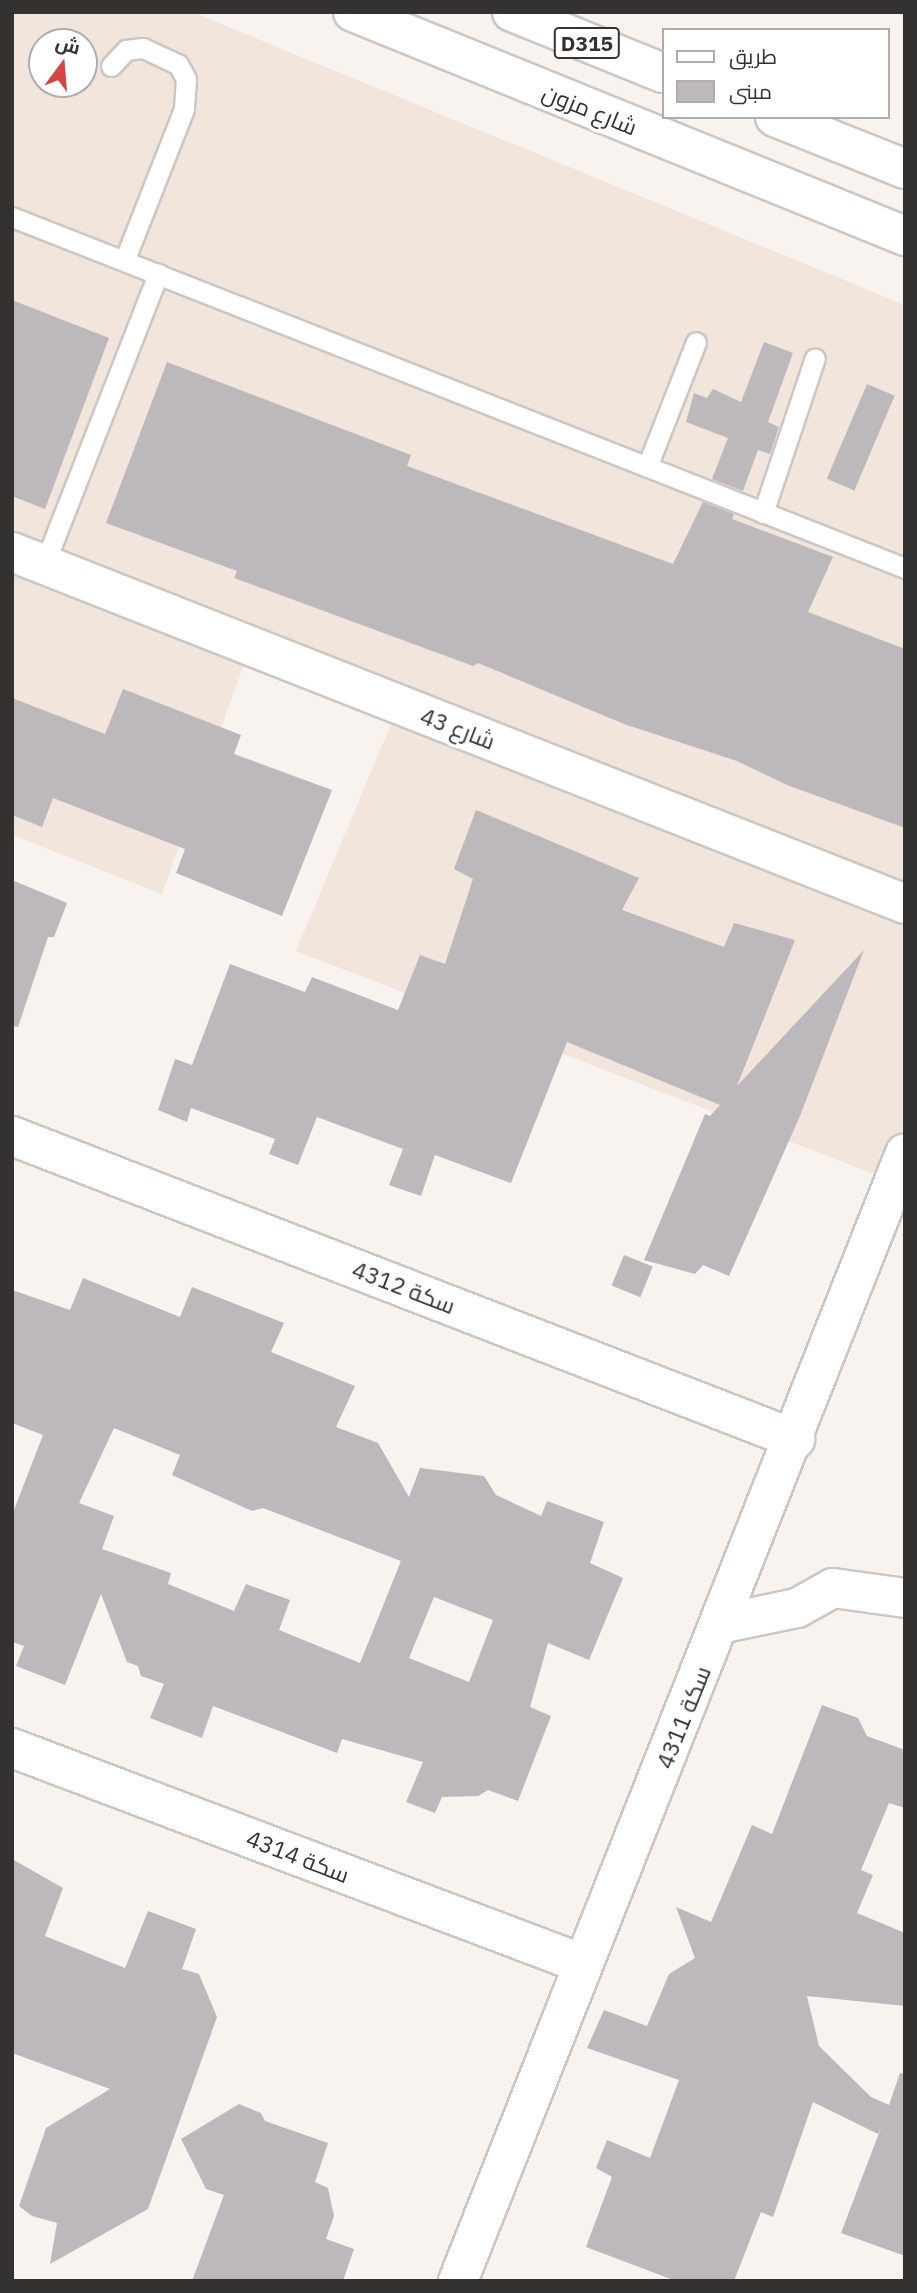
<!DOCTYPE html>
<meta charset="utf-8">
<style>
body{margin:0}
#map{position:relative;width:917px;height:2293px;overflow:hidden;background:#f8f3ef;font-family:"IBM Plex Sans",Cairo,sans-serif}
div>[style]{position:absolute}
[style*='--x']{left:calc(var(--x)*1px);top:calc(var(--y)*1px);width:calc(var(--w)*1px);rotate:calc(var(--a)*1deg)}
.built>*{inset:0;background:#f1e5dc}
.building>*{inset:0;background:#bdb8bc;transform-origin:0 0}
.roads{filter:drop-shadow(2px 0 #ccc7c3) drop-shadow(-2px 0 #ccc7c3) drop-shadow(0 2px #ccc7c3) drop-shadow(0 -2px #ccc7c3)}
.lane>*{height:19px;margin:-9.5px;padding:0 9.5px;transform-origin:9.5px;border-radius:9.5px;background:#fff}
.street>*{height:38px;margin:-19px;padding:0 19px;transform-origin:19px;border-radius:19px;background:#fff}
.secondary>*{height:38px;margin:-19px;padding:0 19px;transform-origin:19px;border-radius:19px;background:#fff}
.primary>*{height:38px;margin:-19px;padding:0 19px;transform-origin:19px;border-radius:19px;background:#fff}
span{translate:-50% -50%;white-space:nowrap;text-align:center;line-height:1.15;-webkit-text-stroke:7px #fff;paint-order:stroke}
.shield-label span{padding:2px 5px;background:#fff;border:2px solid;border-radius:5px;-webkit-text-stroke-width:0}
.shield-label{font-size:21px;color:#343230;font-weight:700}
.street-label{font-size:23px;color:#343230}
.frame{position:absolute;inset:0;border:14px solid #343230;pointer-events:none}
.legend{position:absolute;left:662px;top:28px;width:228px;height:91px;box-sizing:border-box;background:#fff;border:2px solid #aeadac;margin:0;padding:9px 12px;list-style:none;font-size:21px;color:#343230}
.legend li{display:flex;align-items:center;gap:14px;height:35px}
.legend b{width:35px;border:2px solid #aeadac}
.north{position:absolute;left:28px;top:28px;width:70px;height:70px;box-sizing:border-box;background:#fff;border:2px solid #aeadac;border-radius:50%;rotate:16deg;font-size:19px;font-weight:700;line-height:28px;text-align:center;color:#343230}
.north::after{content:'';display:block;margin:auto;width:24px;height:32px;background:#d54646;clip-path:polygon(50% 0,100% 100%,50% 72%,0 100%)}
</style>
<div id="map">
<div class="built">
<div style="clip-path:polygon(evenodd,12px 12px,192px 12px,905px 305px,905px 1186px,296px 951px,399px 705px,250px 647px,162px 894px,12px 835px,12px 12px,42px 42px,84px 42px,84px 84px,42px 84px,42px 42px)"></div>
</div>
<div class="building">
<div style="clip-path:polygon(12px 300px,109px 338px,45px 509px,12px 496px)"></div>
<div style="clip-path:polygon(764px 342px,793px 353px,768px 422px,779px 427px,770px 454px,758px 450px,743px 491px,712px 479px,728px 438px,686px 422px,694px 393px,707px 398px,713px 389px,741px 402px)"></div>
<div style="clip-path:polygon(167px 362px,411px 455px,407px 466px,673px 564px,703px 502px,734px 514px,732px 519px,833px 557px,808px 612px,905px 649px,905px 828px,787px 785px,737px 761px,624px 724px,478px 663px,473px 666px,234px 578px,237px 571px,106px 523px)"></div>
<div style="left:867px;top:384px;width:30px;height:103px;rotate:23deg"></div>
<div style="clip-path:polygon(123px 689px,241px 735px,234px 754px,332px 790px,282px 916px,176px 873px,185px 849px,53px 798px,42px 827px,12px 815px,12px 698px,105px 734px)"></div>
<div style="clip-path:polygon(476px 810px,639px 878px,622px 910px,724px 947px,734px 923px,795px 940px,737px 1086px,864px 950px,800px 1116px,729px 1276px,703px 1265px,695px 1274px,644px 1260px,705px 1114px,710px 1116px,720px 1105px,567px 1042px,511px 1183px,435px 1155px,421px 1196px,389px 1185px,403px 1149px,317px 1117px,298px 1165px,269px 1154px,275px 1139px,191px 1108px,187px 1122px,158px 1110px,175px 1059px,192px 1065px,230px 964px,305px 992px,312px 977px,398px 1010px,420px 955px,445px 964px,473px 879px,454px 869px)"></div>
<div style="clip-path:polygon(12px 880px,67px 903px,54px 937px,48px 937px,18px 1027px,12px 1026px)"></div>
<div style="left:624px;top:1255px;width:31px;height:33px;rotate:22deg"></div>
<div style="clip-path:polygon(evenodd,83px 1278px,180px 1317px,192px 1287px,284px 1323px,271px 1352px,355px 1386px,336px 1427px,378px 1443px,409px 1497px,420px 1468px,484px 1476px,496px 1495px,541px 1516px,547px 1501px,604px 1522px,590px 1563px,623px 1578px,589px 1660px,548px 1643px,530px 1707px,551px 1716px,518px 1801px,488px 1790px,478px 1796px,442px 1797px,435px 1813px,406px 1802px,423px 1762px,342px 1739px,337px 1753px,213px 1706px,202px 1738px,150px 1718px,164px 1684px,141px 1676px,138px 1666px,127px 1662px,101px 1594px,65px 1685px,16px 1666px,24px 1646px,12px 1642px,12px 1515px,43px 1435px,12px 1423px,12px 1290px,70px 1310px,83px 1278px,114px 1428px,180px 1455px,172px 1475px,252px 1511px,263px 1508px,401px 1561px,360px 1663px,279px 1630px,290px 1600px,246px 1584px,234px 1611px,168px 1584px,171px 1573px,102px 1549px,114px 1516px,79px 1503px,114px 1428px,83px 1278px,434px 1597px,493px 1620px,469px 1682px,409px 1658px,434px 1597px)"></div>
<div style="clip-path:polygon(822px 1705px,858px 1718px,867px 1736px,905px 1750px,905px 1808px,889px 1803px,861px 1870px,873px 1875px,857px 1913px,905px 1933px,905px 2006px,807px 1996px,819px 2046px,871px 2097px,889px 2105px,900px 2073px,905px 2074px,905px 2256px,841px 2233px,882px 2125px,878px 2134px,813px 2102px,773px 2217px,761px 2212px,734px 2281px,676px 2281px,586px 2247px,612px 2177px,596px 2168px,607px 2140px,650px 2158px,679px 2080px,587px 2048px,604px 2010px,647px 2026px,669px 1974px,695px 1958px,676px 1907px,711px 1922px,752px 1825px,772px 1834px)"></div>
<div style="clip-path:polygon(12px 1859px,63px 1888px,45px 1936px,125px 1968px,148px 1911px,196px 1929px,182px 1969px,199px 1974px,217px 2017px,148px 2209px,50px 2264px,57px 2223px,32px 2216px,19px 2206px,46px 2128px,110px 2089px,12px 2053px)"></div>
<div style="clip-path:polygon(239px 2104px,261px 2113px,265px 2121px,328px 2143px,315px 2182px,328px 2188px,334px 2216px,326px 2239px,354px 2249px,343px 2281px,192px 2281px,224px 2195px,206px 2189px,181px 2139px)"></div>
</div>
<div class="roads">
<div class="lane">
<div style="--x:111;--y:66;--w:22;--a:-47"></div>
<div style="--x:126;--y:50;--w:17;--a:-7"></div>
<div style="--x:143;--y:48;--w:38;--a:25"></div>
<div style="--x:178;--y:64;--w:17;--a:62"></div>
<div style="--x:186;--y:79;--w:30;--a:94"></div>
<div style="--x:184;--y:109;--w:163;--a:111.5"></div>
<div style="--x:12;--y:217;--w:960;--a:21.46"></div>
<div style="--x:647;--y:467;--w:134;--a:-68.6"></div>
<div style="--x:763;--y:513;--w:163;--a:-71.5"></div>
<div style="--x:44;--y:565;--w:313;--a:-68.6"></div>
</div>
<div class="street">
<div style="--x:12;--y:1136;--w:840;--a:21.16"></div>
<div style="--x:720;--y:1624;--w:79;--a:-11.7"></div>
<div style="--x:797;--y:1608;--w:41;--a:-29.1"></div>
<div style="--x:833;--y:1588;--w:73;--a:7.9"></div>
<div style="--x:12;--y:1748;--w:610;--a:20.72"></div>
</div>
<div class="secondary">
<div style="--x:12;--y:552;--w:960;--a:21.51"></div>
<div style="--x:458;--y:2281;--w:1213;--a:-68.38"></div>
</div>
<div class="primary">
<div style="--x:353;--y:12;--w:596;--a:22.09"></div>
<div style="--x:512;--y:12;--w:163;--a:22"></div>
<div style="--x:775;--y:117;--w:140;--a:21.8"></div>
</div>
</div>
<div class="shield-label">
<span style="left:587px;top:43px">D315</span>
</div>
<div class="street-label">
<span style="left:590px;top:109px;rotate:22deg">شارع مزون</span>
<span style="left:458px;top:728px;rotate:21deg">شارع 43</span>
<span style="left:404px;top:1287px;rotate:21deg">سكة 4312</span>
<span style="left:683px;top:1717px;rotate:-68deg">سكة 4311</span>
<span style="left:298px;top:1856px;rotate:21deg">سكة 4314</span>
</div>
<div class="frame"></div>
<ul class="legend">
<li><b style="height:9px;background:#fff"></b>طريق</li>
<li><b style="height:19px;background:#bdb8bc"></b>مبنى</li>
</ul>
<div class="north">ش</div>
</div>
